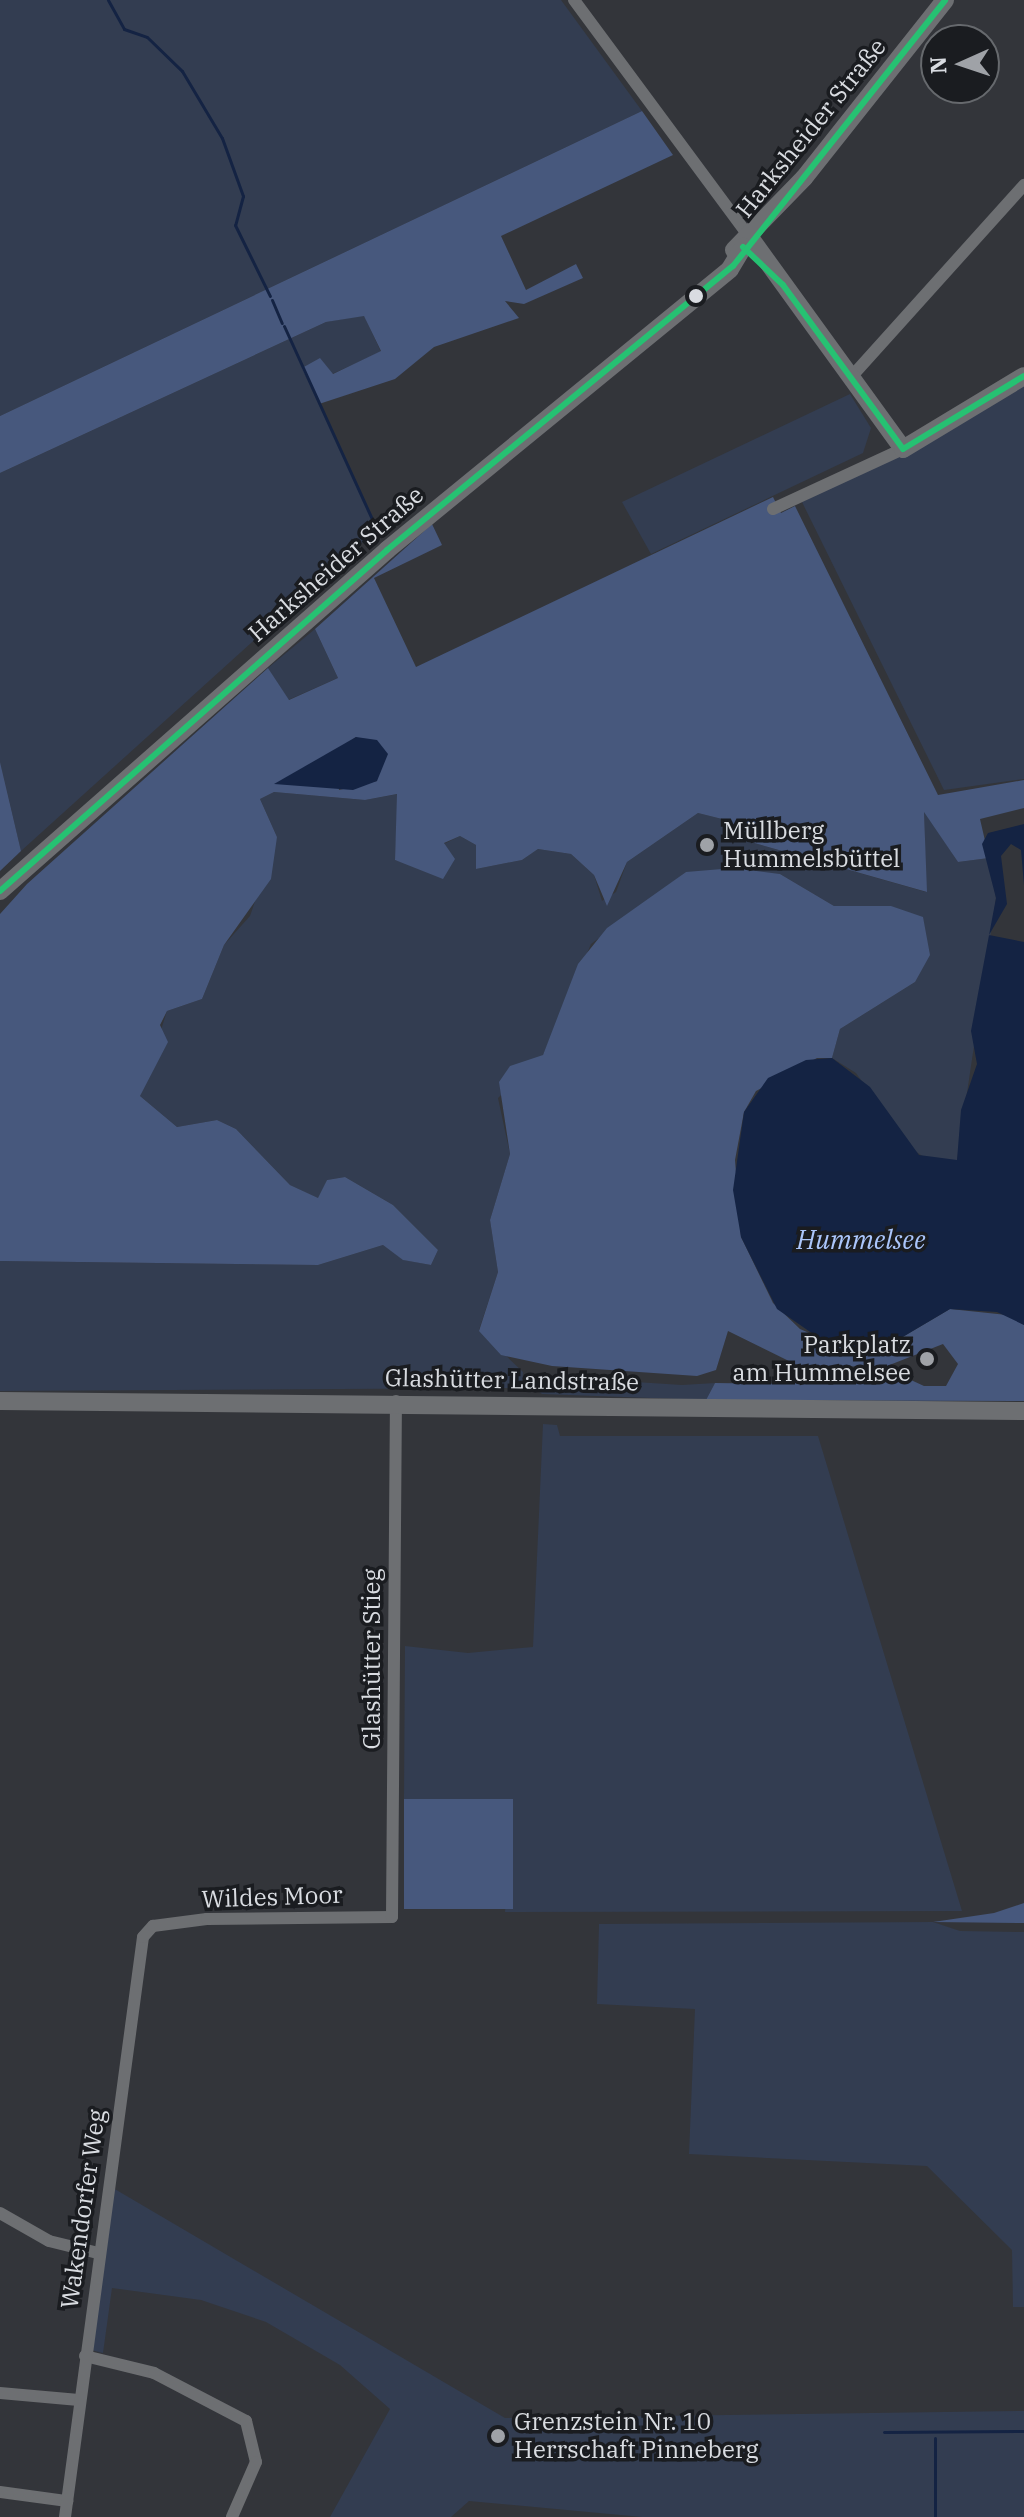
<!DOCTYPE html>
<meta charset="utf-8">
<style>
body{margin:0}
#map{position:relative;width:1024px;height:2517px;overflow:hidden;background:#33353a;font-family:"IBM Plex Serif",serif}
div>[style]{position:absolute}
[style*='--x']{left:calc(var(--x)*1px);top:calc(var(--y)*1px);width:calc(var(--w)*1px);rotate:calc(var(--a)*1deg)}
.green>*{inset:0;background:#333d51}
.forest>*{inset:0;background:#47587d;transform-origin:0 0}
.water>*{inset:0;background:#142343}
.stream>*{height:3px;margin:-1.5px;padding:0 1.5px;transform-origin:1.5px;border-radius:1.5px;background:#142343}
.street>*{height:12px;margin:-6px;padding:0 6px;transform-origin:6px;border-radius:6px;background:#6d6f72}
.secondary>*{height:18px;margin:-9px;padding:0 9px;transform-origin:9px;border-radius:9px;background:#6d6f72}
.bus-1>*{height:6px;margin:-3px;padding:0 3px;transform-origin:3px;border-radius:3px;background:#26c172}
.dots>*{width:22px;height:22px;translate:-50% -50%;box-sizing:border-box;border:4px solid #1a1c20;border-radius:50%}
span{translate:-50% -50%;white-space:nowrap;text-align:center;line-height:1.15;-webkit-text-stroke:7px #1a1c20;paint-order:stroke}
.street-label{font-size:24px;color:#d9dce1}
.poi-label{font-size:24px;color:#d9dce1}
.left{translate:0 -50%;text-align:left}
.right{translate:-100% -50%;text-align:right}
.water-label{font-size:26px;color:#abc6fb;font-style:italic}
.north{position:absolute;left:920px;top:24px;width:80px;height:80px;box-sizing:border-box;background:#1a1c20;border:2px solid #66696d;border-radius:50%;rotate:267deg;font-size:22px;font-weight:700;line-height:32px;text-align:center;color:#d9dce1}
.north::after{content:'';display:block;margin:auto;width:28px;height:36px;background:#9fa2a7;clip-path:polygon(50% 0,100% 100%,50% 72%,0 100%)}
</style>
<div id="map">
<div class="green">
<div style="clip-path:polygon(0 0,561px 0,642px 111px,0 416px)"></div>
<div style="clip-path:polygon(364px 315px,381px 352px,332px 374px,302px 368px,377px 529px,21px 851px,0 762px,0 473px,326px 322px)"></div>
<div style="clip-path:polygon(1024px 382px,1024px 779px,944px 790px,802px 502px)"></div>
<div style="clip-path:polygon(850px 394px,871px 428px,863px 453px,651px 554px,622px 502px)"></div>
<div style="clip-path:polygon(315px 629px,338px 678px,288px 700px,268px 668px)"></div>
<div style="clip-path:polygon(274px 792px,365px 800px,398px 794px,395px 860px,405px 863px,460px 836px,476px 845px,476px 869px,522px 860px,538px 849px,571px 854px,594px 875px,602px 901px,616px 892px,627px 862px,698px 813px,726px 820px,740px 839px,926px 892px,924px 810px,958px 862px,989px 858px,996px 898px,957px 1160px,930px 1161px,909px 1147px,856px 1073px,832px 1058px,840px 1029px,915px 982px,891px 906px,834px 906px,780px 874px,686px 872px,591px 944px,543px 1055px,498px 1098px,510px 1154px,490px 1220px,498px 1272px,479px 1330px,523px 1372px,522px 1388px,0 1391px,0 1261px,318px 1265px,383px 1245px,404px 1260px,431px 1265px,438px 1250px,393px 1205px,345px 1177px,327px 1180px,319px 1199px,290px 1185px,236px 1129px,217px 1120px,177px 1127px,140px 1096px,167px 1011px,202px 999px,224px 945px,250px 916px,277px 837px,260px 799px)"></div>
<div style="clip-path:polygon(543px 1376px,682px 1385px,715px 1383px,706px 1400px,542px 1394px,532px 1386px)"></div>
<div style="clip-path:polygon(543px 1424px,557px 1425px,560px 1436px,818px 1436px,962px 1911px,505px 1912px,513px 1799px,404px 1799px,405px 1646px,468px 1653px,533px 1647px)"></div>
<div style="clip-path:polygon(933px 1922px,960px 1931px,1024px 1932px,1024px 2307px,1013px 2307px,1012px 2250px,927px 2166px,689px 2154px,695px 2009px,597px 2004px,599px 1924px)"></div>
<div style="clip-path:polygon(113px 2188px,505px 2418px,1024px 2411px,1024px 2517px,642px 2517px,469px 2501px,451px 2517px,330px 2517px,390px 2409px,340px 2365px,266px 2322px,201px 2300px,112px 2288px,103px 2353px,91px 2350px)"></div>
</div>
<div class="forest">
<div style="clip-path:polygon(642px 111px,673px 155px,501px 236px,526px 290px,576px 264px,583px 278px,524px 304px,505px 301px,519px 318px,434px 347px,395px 379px,319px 404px,302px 368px,320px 358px,333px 374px,381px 351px,364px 316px,326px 322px,0 473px,0 416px)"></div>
<div style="clip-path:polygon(evenodd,773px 497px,781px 513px,795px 506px,938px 795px,1024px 780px,1024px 808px,980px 819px,989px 858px,958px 862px,924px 812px,927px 892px,740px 839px,726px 820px,698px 813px,627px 862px,607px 906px,594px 875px,571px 854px,538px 849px,522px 860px,476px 869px,476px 845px,460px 836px,444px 843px,455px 859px,443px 879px,395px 860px,397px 794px,365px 800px,274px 792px,260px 799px,277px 837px,271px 879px,224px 945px,202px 999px,167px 1011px,160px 1025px,168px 1042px,140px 1096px,177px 1127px,217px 1120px,236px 1129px,290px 1185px,318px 1198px,327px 1180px,345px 1177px,393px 1205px,438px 1250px,431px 1265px,403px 1260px,383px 1245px,318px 1265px,0 1261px,0 914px,27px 884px,268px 668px,289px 700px,338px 678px,315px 629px,432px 524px,442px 545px,374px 578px,416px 667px,773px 497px,356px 737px,377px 781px,339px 790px,335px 752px,356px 737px)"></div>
<div style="clip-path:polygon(0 762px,21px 851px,0 871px)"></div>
<div style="clip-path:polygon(734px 868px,780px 874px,834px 906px,891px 906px,923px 917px,930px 955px,915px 982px,840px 1029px,832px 1058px,817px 1058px,756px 1091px,744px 1112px,735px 1160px,741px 1237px,773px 1303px,800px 1329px,848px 1350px,884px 1348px,950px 1309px,1007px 1315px,1024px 1325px,1024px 1401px,706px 1400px,715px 1383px,792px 1384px,801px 1371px,887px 1369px,924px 1386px,946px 1386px,958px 1364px,943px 1344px,887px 1366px,801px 1367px,728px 1331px,716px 1370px,697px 1376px,552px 1366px,501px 1355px,479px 1331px,498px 1272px,490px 1220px,510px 1154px,499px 1082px,510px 1066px,543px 1055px,578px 964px,607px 928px,686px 872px)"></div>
<div style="left:404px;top:1799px;width:109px;height:110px"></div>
<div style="clip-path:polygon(1024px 1903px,1024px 1923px,933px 1922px,994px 1913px)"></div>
</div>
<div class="water">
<div style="clip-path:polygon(356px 737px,377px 740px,388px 754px,377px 781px,353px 790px,274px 784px)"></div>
<div style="clip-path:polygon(1024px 824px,1024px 885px,1021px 850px,1011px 844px,1001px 856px,1007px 904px,989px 935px,1024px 942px,1024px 1325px,997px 1312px,950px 1309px,884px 1348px,832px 1347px,777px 1309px,741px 1237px,733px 1190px,744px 1112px,768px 1078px,806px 1060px,832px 1058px,870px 1087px,919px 1155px,957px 1160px,961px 1110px,977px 1064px,971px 1031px,996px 898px,982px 844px,988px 833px)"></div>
</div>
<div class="stream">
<div style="--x:108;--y:0;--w:33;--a:61"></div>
<div style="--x:124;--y:29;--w:24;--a:19"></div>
<div style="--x:147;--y:37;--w:49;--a:44.2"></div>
<div style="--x:182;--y:71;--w:78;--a:59.2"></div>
<div style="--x:222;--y:138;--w:62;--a:70.1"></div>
<div style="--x:243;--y:196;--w:30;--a:105"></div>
<div style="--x:235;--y:225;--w:79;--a:63.8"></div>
<div style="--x:272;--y:300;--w:25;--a:67"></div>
<div style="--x:284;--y:326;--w:226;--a:65.5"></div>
<div style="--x:884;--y:2432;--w:140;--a:-0.4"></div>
<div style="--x:935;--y:2438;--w:79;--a:90"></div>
</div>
<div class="street">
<div style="--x:574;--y:0;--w:297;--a:53.5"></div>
<div style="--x:853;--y:375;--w:256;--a:-48"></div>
<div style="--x:773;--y:509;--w:143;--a:-24.8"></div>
<div style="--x:0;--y:2213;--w:56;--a:29.7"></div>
<div style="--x:49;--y:2241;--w:50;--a:13.8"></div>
<div style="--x:85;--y:2356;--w:71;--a:13.8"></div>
<div style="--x:154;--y:2373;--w:104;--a:27.6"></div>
<div style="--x:246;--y:2421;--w:42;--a:76.3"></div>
<div style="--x:256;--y:2462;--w:60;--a:113.6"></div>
<div style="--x:0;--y:2393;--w:79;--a:5.1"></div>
<div style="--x:0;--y:2492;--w:68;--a:7.7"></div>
<div style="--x:65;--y:2517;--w:585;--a:-82.34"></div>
<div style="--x:143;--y:1937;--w:15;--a:-48"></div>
<div style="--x:153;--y:1926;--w:54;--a:-7.4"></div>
<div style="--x:207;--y:1919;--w:185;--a:-0.6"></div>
<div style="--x:392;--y:1917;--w:516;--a:-89.56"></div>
</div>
<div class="secondary">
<div style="--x:751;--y:239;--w:259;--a:54.1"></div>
<div style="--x:903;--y:449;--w:141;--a:-31.1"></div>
<div style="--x:734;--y:250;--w:100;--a:-45.8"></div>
<div style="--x:804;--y:178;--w:227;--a:-51.6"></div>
<div style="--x:0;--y:891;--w:516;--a:-41.38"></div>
<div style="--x:387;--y:550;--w:443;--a:-39.3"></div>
<div style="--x:730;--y:269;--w:26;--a:-59"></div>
<div style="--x:0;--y:1401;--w:1024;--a:0.56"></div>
</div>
<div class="bus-1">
<div style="--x:743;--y:247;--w:55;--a:43.5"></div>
<div style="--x:783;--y:285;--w:203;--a:53.8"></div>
<div style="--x:903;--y:449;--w:141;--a:-31.1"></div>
<div style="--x:0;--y:891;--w:516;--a:-41.38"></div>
<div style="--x:387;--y:550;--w:448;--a:-39.4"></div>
<div style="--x:733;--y:266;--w:340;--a:-51.4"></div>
</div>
<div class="dots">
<div style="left:696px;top:296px;background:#d9dce1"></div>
<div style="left:707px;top:845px;background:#9fa2a7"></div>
<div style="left:927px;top:1359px;background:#9fa2a7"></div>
<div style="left:498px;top:2436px;background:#9fa2a7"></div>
</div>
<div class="street-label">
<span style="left:811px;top:128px;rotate:-51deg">Harksheider Straße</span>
<span style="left:336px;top:564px;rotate:-41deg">Harksheider Straße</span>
<span style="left:512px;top:1380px;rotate:1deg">Glashütter Landstraße</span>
<span style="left:372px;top:1659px;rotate:-90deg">Glashütter Stieg</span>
<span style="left:272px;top:1897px;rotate:-2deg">Wildes Moor</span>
<span style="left:83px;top:2209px;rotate:-82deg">Wakendorfer Weg</span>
</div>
<div class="poi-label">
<span class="left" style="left:723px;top:845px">Müllberg<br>Hummelsbüttel</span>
<span class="right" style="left:911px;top:1359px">Parkplatz<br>am Hummelsee</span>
<span class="left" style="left:514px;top:2436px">Grenzstein Nr. 10<br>Herrschaft Pinneberg</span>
</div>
<div class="water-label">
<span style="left:861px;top:1240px">Hummelsee</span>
</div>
<div class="north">N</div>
</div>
